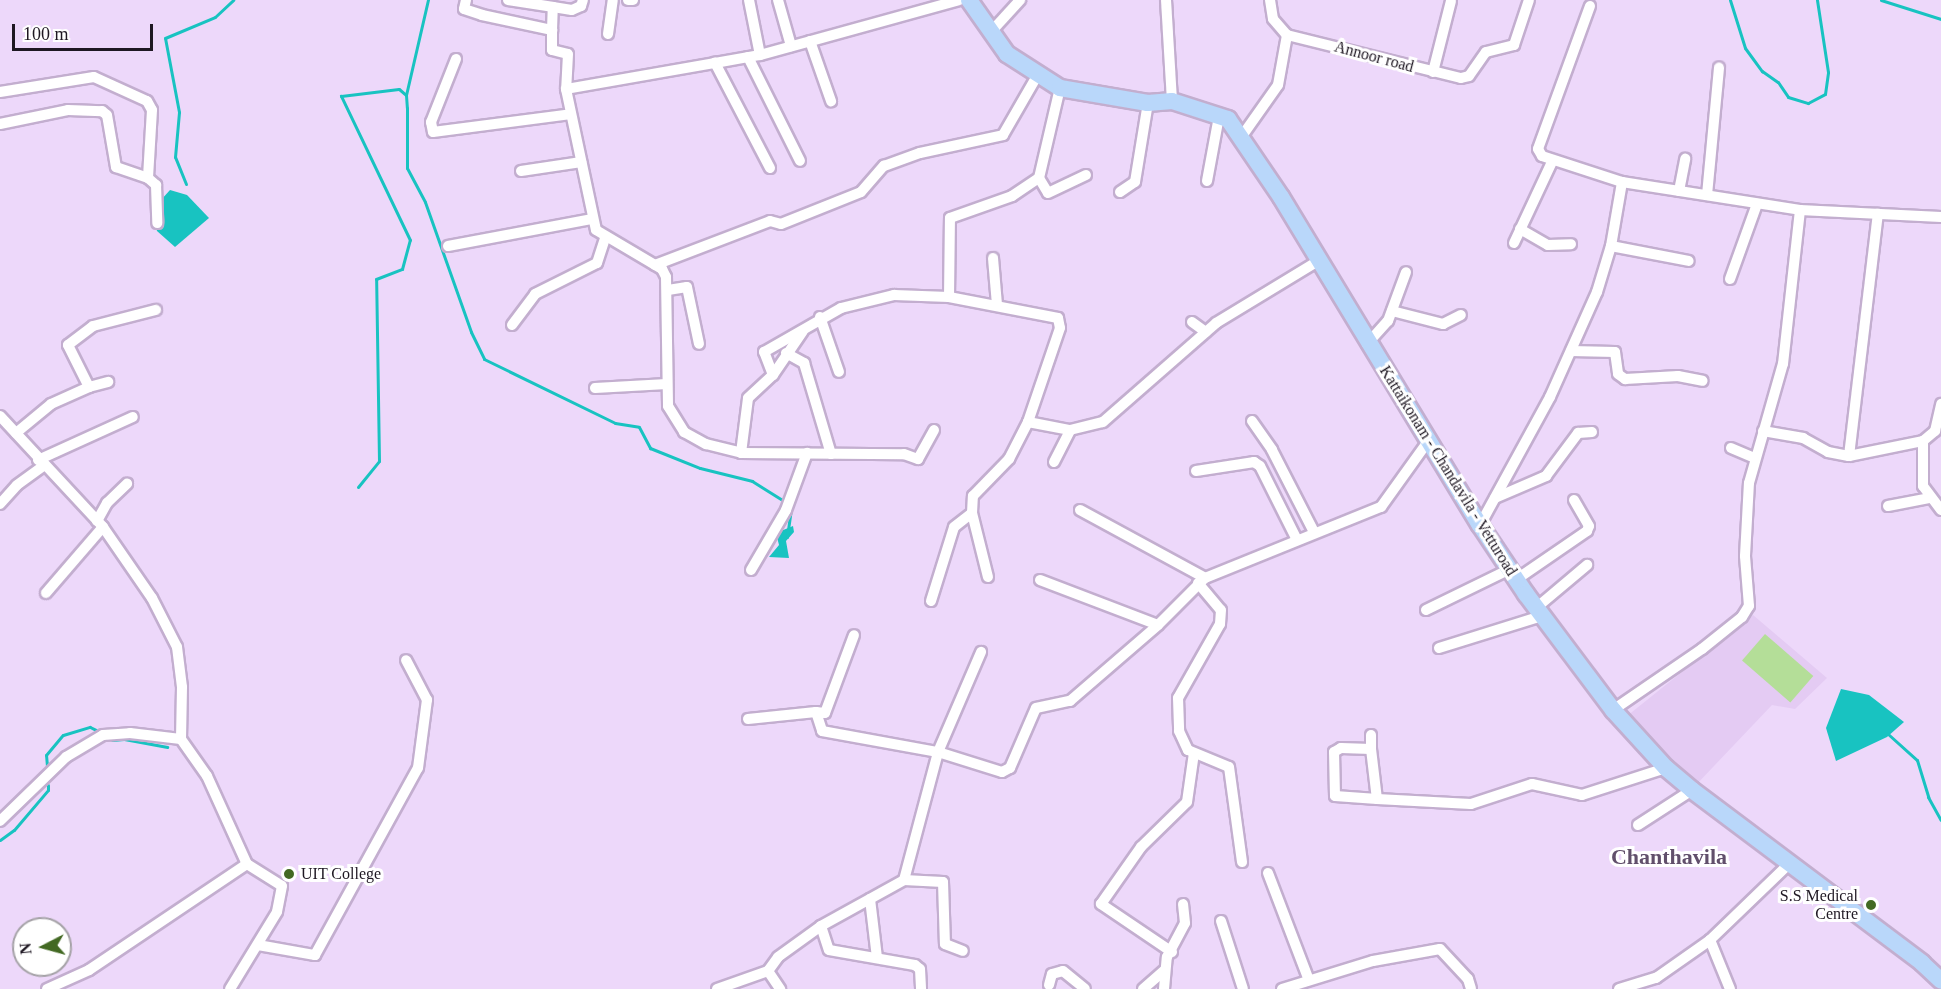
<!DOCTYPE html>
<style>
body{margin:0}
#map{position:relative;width:1941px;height:989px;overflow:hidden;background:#edd8fa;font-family:"Times New Roman",serif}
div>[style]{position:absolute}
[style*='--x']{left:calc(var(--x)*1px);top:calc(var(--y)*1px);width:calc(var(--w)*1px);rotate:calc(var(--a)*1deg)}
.built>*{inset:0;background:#e4cbf3}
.green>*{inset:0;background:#b4de98;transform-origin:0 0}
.water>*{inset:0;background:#18c3c1}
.stream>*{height:3px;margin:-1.5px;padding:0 1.5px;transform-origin:1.5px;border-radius:1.5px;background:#18c3c1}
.roads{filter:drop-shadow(2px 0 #c3aecf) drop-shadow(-2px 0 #c3aecf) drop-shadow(0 2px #c3aecf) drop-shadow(0 -2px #c3aecf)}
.street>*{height:10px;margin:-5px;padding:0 5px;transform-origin:5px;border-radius:5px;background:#fff}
.primary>*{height:16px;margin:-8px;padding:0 8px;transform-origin:8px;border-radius:8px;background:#b9d7fa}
.dots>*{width:16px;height:16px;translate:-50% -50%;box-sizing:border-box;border:3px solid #fff;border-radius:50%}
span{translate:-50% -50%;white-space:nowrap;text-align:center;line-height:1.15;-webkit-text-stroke:6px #fff;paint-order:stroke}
.street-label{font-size:16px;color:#1e1722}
.poi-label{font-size:16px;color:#1e1722}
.left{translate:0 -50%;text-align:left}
.right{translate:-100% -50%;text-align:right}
.district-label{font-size:22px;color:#614f6b;font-weight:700}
.north{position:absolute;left:12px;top:917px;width:60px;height:60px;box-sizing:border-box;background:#fff;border:2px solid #a5a2a7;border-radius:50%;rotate:264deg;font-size:16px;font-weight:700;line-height:24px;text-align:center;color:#1e1722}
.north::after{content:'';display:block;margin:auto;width:21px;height:27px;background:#436923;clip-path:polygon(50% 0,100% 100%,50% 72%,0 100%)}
.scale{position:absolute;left:12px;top:24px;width:141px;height:27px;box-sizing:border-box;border:3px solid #1e1722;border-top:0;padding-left:8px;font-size:18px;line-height:21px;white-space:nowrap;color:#1e1722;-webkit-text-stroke:4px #fff;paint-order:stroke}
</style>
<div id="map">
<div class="built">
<div style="clip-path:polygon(1753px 615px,1827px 678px,1795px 709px,1772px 705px,1695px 786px,1627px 716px)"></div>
</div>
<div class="green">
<div style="left:1765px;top:634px;width:64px;height:35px;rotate:41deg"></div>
</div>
<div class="water">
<div style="clip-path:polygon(170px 190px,187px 195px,209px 218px,175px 247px,157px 231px,151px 211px)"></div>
<div style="clip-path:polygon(793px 526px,794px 532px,786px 541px,789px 558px,769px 557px,779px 545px,776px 533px)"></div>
<div style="clip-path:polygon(1841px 689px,1869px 695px,1904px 722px,1887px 737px,1836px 761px,1826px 728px)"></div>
</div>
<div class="stream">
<div style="--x:1730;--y:0;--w:50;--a:72.6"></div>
<div style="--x:1745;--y:48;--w:29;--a:54"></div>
<div style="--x:1762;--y:71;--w:19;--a:35"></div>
<div style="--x:1778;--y:82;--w:18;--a:56"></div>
<div style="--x:1788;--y:97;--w:21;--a:17"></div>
<div style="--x:1808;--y:103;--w:19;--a:-28"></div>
<div style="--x:1825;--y:94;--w:22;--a:-82"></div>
<div style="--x:1828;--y:72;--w:73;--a:-98.7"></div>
<div style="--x:1881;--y:0;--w:63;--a:17.6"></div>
<div style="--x:406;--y:95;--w:98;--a:-77"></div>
<div style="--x:186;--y:184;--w:29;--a:-112"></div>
<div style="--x:175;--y:157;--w:45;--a:-84.9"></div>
<div style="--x:179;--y:112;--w:75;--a:-100.7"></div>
<div style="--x:165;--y:38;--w:54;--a:-22.8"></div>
<div style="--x:215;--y:17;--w:25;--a:-43"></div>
<div style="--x:358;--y:487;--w:33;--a:-51"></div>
<div style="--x:379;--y:461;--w:182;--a:-90.9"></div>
<div style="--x:376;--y:279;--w:28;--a:-21"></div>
<div style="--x:402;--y:269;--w:30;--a:-75"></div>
<div style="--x:410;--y:240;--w:160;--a:-115.6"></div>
<div style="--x:341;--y:96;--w:58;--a:-6.9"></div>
<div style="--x:399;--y:89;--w:9;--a:41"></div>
<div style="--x:406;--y:95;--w:13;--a:86"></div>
<div style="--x:407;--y:108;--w:60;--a:90"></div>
<div style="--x:407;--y:168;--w:38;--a:62"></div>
<div style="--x:425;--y:202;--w:138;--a:70.5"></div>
<div style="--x:471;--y:332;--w:30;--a:64"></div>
<div style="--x:484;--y:359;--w:146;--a:26"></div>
<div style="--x:615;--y:423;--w:24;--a:9"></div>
<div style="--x:639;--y:427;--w:24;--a:62"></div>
<div style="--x:650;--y:448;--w:54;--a:21.8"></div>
<div style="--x:700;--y:468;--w:54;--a:14"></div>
<div style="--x:752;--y:481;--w:41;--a:32.2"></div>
<div style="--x:787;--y:537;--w:27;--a:-82"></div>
<div style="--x:1888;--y:734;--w:39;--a:42"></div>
<div style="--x:1917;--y:760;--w:39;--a:73"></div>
<div style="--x:1928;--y:797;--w:26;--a:61"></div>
<div style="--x:112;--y:740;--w:12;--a:-5"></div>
<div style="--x:124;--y:739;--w:44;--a:10.5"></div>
<div style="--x:47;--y:766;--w:11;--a:-95"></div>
<div style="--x:46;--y:755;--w:26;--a:-50"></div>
<div style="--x:63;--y:735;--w:28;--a:-17"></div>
<div style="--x:90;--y:727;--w:7;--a:27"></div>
<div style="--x:0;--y:840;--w:17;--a:-36"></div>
<div style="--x:14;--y:830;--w:52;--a:-49.6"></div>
<div style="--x:48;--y:790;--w:5;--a:-90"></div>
</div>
<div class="roads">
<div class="street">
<div style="--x:466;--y:0;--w:9;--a:103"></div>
<div style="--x:464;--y:9;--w:19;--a:18"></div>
<div style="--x:482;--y:15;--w:72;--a:12.1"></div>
<div style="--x:552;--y:30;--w:23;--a:-88"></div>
<div style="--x:553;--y:7;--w:19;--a:9"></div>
<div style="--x:572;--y:10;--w:10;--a:-24"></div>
<div style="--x:581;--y:6;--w:6;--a:-72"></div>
<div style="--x:508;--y:0;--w:46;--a:8.8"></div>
<div style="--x:628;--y:0;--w:5;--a:0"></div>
<div style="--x:749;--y:0;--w:56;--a:78.7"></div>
<div style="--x:778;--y:0;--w:48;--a:74.2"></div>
<div style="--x:1166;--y:0;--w:101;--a:86.6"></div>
<div style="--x:1270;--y:0;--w:19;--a:81"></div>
<div style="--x:1273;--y:19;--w:21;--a:49"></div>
<div style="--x:1590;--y:6;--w:152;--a:110"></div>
<div style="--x:1538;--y:149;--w:8;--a:60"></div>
<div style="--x:1542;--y:156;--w:84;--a:18"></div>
<div style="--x:1622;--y:182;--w:180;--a:8.9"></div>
<div style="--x:1800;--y:210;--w:141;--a:2.8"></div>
<div style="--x:552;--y:30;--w:20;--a:90"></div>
<div style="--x:552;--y:50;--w:16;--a:14"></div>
<div style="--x:568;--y:54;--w:35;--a:93"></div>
<div style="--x:566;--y:89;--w:144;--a:78"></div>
<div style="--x:596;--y:230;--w:77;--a:30.6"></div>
<div style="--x:662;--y:269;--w:9;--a:63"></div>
<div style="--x:666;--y:277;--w:129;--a:89.1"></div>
<div style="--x:668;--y:406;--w:31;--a:58"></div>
<div style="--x:684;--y:432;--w:25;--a:29"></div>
<div style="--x:706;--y:444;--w:36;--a:14"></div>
<div style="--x:741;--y:453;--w:163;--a:0.4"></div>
<div style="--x:904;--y:454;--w:15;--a:20"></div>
<div style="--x:918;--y:459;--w:33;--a:-61"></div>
<div style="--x:990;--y:33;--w:45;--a:-47.7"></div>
<div style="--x:608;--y:34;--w:34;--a:-82"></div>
<div style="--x:810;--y:41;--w:64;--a:70.7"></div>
<div style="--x:748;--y:57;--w:116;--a:63.4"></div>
<div style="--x:456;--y:59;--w:68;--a:111.6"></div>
<div style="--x:431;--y:122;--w:10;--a:79"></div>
<div style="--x:433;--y:132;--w:139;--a:-7.4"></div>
<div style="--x:1433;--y:72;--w:73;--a:-75.8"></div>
<div style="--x:566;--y:89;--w:151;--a:-9.9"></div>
<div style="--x:0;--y:92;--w:95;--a:-9.1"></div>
<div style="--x:94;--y:77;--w:58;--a:24.4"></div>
<div style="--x:147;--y:101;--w:10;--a:61"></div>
<div style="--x:152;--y:110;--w:68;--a:93.4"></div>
<div style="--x:0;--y:124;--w:69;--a:-11.6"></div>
<div style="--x:68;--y:110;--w:34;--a:2"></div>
<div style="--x:102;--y:111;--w:6;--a:39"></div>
<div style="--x:107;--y:115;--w:53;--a:80.2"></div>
<div style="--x:116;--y:167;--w:34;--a:19"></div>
<div style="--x:148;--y:178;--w:11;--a:41"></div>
<div style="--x:156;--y:185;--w:38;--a:88"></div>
<div style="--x:1242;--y:136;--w:62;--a:-54.8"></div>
<div style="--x:1278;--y:85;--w:51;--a:-79.8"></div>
<div style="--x:1287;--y:35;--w:179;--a:13.9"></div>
<div style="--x:1461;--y:78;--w:8;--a:-14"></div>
<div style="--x:1469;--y:76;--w:29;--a:-55"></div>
<div style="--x:1486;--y:52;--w:29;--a:-14"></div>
<div style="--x:1514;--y:45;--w:47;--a:-71.6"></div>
<div style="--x:770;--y:168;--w:119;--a:-117.6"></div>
<div style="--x:715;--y:63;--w:46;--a:-10.1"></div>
<div style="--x:760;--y:55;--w:206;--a:-15.4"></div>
<div style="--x:521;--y:171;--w:61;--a:-8.5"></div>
<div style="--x:1039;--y:178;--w:17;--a:59"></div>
<div style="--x:1048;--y:193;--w:42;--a:-25.3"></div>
<div style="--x:1207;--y:181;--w:66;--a:-79.5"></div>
<div style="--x:1679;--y:191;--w:33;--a:-79"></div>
<div style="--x:1120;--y:192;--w:18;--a:-34"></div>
<div style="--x:1135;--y:182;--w:80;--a:-80.7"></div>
<div style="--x:1707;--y:195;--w:128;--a:-84.6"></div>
<div style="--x:1520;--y:229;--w:32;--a:30"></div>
<div style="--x:1548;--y:245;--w:23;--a:-2"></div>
<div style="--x:1514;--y:243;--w:89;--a:-64.9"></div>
<div style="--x:448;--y:246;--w:147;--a:-10.6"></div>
<div style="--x:1611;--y:246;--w:79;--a:10.9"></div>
<div style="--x:993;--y:258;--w:47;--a:85.1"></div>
<div style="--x:655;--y:265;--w:123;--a:-20.9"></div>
<div style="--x:770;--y:221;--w:11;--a:15"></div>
<div style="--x:781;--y:224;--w:86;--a:-21.8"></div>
<div style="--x:861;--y:192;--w:35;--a:-49"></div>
<div style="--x:884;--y:166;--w:38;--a:-20"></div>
<div style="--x:920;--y:153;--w:85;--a:-12.2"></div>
<div style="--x:1003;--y:135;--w:68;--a:-60"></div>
<div style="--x:1730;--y:279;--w:80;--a:-70.2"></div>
<div style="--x:668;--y:290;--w:19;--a:-9"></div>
<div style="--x:687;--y:287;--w:58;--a:78.1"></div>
<div style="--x:949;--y:297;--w:79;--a:-89.3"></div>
<div style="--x:950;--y:218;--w:66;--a:-19.5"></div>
<div style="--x:1012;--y:196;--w:32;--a:-34"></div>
<div style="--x:1039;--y:178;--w:92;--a:-76.9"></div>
<div style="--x:1392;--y:311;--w:53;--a:14.3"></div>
<div style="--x:1443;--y:324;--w:20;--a:-27"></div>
<div style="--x:820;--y:317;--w:58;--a:70.9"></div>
<div style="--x:1192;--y:322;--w:17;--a:36"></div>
<div style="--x:512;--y:325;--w:39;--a:-53"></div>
<div style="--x:535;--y:294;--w:69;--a:-26.6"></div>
<div style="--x:597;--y:263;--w:26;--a:-72"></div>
<div style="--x:1367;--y:344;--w:31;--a:-48"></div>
<div style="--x:1388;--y:321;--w:52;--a:-69.8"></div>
<div style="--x:1571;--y:351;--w:44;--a:1.3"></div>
<div style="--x:1615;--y:352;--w:22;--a:82"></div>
<div style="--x:1618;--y:374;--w:9;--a:36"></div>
<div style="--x:1625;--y:379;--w:53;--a:-3.2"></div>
<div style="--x:1678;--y:376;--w:25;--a:11"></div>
<div style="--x:786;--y:353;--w:21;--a:29"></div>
<div style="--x:804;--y:363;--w:95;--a:73.5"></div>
<div style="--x:773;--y:375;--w:53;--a:-55.7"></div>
<div style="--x:89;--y:387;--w:20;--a:-15"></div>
<div style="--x:595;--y:388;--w:72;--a:-3.2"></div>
<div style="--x:0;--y:416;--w:151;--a:47.1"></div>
<div style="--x:103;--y:527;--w:86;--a:55.4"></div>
<div style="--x:152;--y:598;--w:55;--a:63"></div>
<div style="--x:177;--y:647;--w:40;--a:82.9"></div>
<div style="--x:182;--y:687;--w:52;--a:91.1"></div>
<div style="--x:181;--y:739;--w:45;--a:54.9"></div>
<div style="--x:207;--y:776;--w:97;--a:65.6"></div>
<div style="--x:247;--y:864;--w:41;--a:32.2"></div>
<div style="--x:282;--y:886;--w:26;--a:101"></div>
<div style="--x:277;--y:912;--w:90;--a:121.4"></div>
<div style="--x:1252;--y:421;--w:35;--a:55"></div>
<div style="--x:1272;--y:450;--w:92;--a:62.9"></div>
<div style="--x:1763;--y:431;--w:41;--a:9.9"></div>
<div style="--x:1803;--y:438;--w:29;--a:29"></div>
<div style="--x:1828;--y:452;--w:21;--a:11"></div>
<div style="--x:1849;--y:456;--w:76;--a:-11.5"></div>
<div style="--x:1923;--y:441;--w:16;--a:-40"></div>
<div style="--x:1935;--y:431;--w:28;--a:-77"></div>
<div style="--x:16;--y:433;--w:45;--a:-39.6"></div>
<div style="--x:51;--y:404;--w:42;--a:-24.1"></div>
<div style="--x:89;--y:387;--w:47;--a:-116.6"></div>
<div style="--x:68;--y:345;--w:31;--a:-37"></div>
<div style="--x:93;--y:326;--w:65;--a:-14.3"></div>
<div style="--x:1923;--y:441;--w:45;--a:90"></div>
<div style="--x:1923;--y:486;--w:30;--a:53"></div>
<div style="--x:1731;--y:448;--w:25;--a:23"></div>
<div style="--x:741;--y:453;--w:55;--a:-82.7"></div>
<div style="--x:748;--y:398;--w:34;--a:-43"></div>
<div style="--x:773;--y:375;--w:25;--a:-111"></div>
<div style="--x:764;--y:352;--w:89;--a:-29.7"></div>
<div style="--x:841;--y:308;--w:55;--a:-13.8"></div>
<div style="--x:894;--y:295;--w:55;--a:2.1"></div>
<div style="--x:949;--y:297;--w:111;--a:10.9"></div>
<div style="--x:1058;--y:318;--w:10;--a:79"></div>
<div style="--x:1060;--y:328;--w:99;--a:108.8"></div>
<div style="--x:1849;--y:456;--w:244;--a:-83.2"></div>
<div style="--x:38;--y:460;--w:104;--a:-24.4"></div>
<div style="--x:1054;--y:462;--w:36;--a:-63"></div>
<div style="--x:1196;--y:471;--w:59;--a:-8.8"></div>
<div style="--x:1254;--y:462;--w:7;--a:34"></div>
<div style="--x:1260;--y:466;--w:80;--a:63.4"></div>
<div style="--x:1495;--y:498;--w:56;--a:-23.3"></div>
<div style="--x:1546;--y:476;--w:54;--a:-53.3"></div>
<div style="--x:1578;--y:433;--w:14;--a:-4"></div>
<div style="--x:0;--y:504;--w:25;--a:-48"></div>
<div style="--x:17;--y:485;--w:32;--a:-36"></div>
<div style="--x:1888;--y:506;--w:43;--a:-10.8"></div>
<div style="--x:1080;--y:510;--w:142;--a:28.5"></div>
<div style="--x:972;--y:513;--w:66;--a:76"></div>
<div style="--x:97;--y:521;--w:21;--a:-61"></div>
<div style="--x:107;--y:503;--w:28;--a:-44"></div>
<div style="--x:1480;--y:525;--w:146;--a:-61.3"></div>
<div style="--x:1550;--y:397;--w:115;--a:-65.9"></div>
<div style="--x:1597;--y:292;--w:48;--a:-73.1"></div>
<div style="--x:1611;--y:246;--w:65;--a:-80.2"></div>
<div style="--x:751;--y:570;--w:69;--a:-59.7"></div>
<div style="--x:786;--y:510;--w:61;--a:-69.8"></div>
<div style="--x:1517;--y:579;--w:85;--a:-34.4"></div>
<div style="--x:1587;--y:531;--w:5;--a:-68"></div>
<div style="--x:1589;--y:526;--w:30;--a:-120"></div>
<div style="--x:1040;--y:580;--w:126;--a:20.9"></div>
<div style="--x:1198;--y:583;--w:35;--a:50"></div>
<div style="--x:1221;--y:610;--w:14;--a:94"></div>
<div style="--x:1220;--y:624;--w:85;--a:119.6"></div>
<div style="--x:1178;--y:698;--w:33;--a:88"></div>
<div style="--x:1179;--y:731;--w:21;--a:65"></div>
<div style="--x:1188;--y:750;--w:44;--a:22.5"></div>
<div style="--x:1229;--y:767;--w:96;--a:82.2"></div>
<div style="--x:46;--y:593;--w:87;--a:-49.2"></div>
<div style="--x:931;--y:601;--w:77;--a:-72.7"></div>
<div style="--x:954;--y:527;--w:23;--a:-38"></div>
<div style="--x:972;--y:513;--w:17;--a:-87"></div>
<div style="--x:973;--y:496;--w:52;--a:-45.8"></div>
<div style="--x:1009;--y:459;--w:42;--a:-62.8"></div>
<div style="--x:1028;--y:422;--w:43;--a:10.8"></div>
<div style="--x:1070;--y:430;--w:34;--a:-14"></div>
<div style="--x:1103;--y:422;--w:150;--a:-41.2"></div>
<div style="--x:1216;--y:323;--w:119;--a:-31.3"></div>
<div style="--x:1536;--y:608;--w:67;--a:-40.1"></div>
<div style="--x:1426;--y:610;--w:93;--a:-26"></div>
<div style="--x:1439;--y:648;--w:108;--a:-17.3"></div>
<div style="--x:1613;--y:710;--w:108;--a:-34.4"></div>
<div style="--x:1702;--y:649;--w:51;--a:-38.7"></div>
<div style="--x:1742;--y:617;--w:13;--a:-58"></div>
<div style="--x:1749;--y:606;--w:50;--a:-94.6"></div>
<div style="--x:1745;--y:556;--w:73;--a:-86.9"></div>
<div style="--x:1749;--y:483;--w:124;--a:-74.1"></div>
<div style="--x:1783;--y:364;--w:155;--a:-83.7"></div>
<div style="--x:816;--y:712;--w:9;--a:6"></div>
<div style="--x:825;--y:713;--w:83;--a:-69.6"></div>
<div style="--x:748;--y:719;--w:68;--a:-5.9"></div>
<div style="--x:816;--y:712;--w:20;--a:72"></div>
<div style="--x:822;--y:731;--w:118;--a:10.3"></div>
<div style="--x:938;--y:752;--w:109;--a:-66.7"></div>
<div style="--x:1371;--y:749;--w:14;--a:-90"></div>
<div style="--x:1377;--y:799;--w:42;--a:-175.9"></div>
<div style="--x:1335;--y:796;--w:44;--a:-91.3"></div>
<div style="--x:1334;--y:752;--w:8;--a:-30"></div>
<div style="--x:1341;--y:748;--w:30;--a:2"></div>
<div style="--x:1371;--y:749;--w:50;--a:83.2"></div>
<div style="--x:1377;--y:799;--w:94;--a:3"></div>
<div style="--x:1471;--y:804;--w:64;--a:-18.2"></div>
<div style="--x:1532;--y:784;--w:51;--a:12.4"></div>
<div style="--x:1582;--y:795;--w:88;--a:-17.8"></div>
<div style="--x:0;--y:821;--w:92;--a:-44.1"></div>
<div style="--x:66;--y:757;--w:43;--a:-30.7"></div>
<div style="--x:103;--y:735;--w:27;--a:-4"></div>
<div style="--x:130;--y:733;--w:51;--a:6.7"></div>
<div style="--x:1638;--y:825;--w:64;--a:-32.9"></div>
<div style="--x:1268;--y:873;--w:112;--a:69.1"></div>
<div style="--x:904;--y:880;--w:39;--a:3"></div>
<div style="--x:943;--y:882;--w:62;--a:88.2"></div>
<div style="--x:945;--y:944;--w:19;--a:21"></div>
<div style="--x:870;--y:899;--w:59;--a:83.2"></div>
<div style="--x:1221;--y:921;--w:71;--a:72.1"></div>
<div style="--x:821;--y:926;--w:25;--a:72"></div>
<div style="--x:829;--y:950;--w:87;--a:9.9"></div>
<div style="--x:915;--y:965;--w:6;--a:39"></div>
<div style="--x:920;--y:969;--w:20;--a:87"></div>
<div style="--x:1710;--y:940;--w:53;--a:67.8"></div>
<div style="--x:258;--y:945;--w:58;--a:10"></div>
<div style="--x:315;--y:955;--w:213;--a:-61.2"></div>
<div style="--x:418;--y:768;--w:69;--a:-82.5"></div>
<div style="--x:427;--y:700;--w:45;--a:-117.7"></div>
<div style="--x:1172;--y:952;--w:86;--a:-145.9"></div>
<div style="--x:1101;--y:904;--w:70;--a:-54.9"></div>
<div style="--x:1141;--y:847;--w:64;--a:-44.4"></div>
<div style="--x:1187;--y:802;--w:49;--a:-81.9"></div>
<div style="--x:768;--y:971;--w:22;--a:56"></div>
<div style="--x:1049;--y:985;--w:11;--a:-75"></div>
<div style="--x:1052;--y:974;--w:11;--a:-15"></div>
<div style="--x:1063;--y:971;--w:28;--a:39"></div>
<div style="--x:47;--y:989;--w:46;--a:-24.3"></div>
<div style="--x:89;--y:970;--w:190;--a:-33.9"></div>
<div style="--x:717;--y:989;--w:54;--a:-19.4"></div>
<div style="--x:768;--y:971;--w:17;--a:-54"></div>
<div style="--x:778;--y:957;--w:53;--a:-35.8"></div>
<div style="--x:821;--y:926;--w:95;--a:-29"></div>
<div style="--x:904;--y:880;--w:132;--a:-75.1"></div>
<div style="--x:938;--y:752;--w:67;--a:17.4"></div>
<div style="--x:1002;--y:772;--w:9;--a:-27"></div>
<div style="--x:1010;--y:768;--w:65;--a:-66.6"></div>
<div style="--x:1036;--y:708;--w:35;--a:-12"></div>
<div style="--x:1070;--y:701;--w:116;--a:-40.8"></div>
<div style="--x:1158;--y:625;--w:66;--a:-45"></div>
<div style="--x:1205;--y:578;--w:190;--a:-22"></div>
<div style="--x:1381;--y:507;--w:82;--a:-54.4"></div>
<div style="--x:1143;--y:989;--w:28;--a:-41"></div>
<div style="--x:1164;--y:989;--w:32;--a:-85"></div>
<div style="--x:1167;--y:957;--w:38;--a:-62"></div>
<div style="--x:1185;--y:923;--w:19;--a:-96"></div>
<div style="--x:1282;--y:989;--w:95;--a:-17.1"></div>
<div style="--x:1373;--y:961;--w:68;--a:-10.2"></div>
<div style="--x:1440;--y:949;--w:41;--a:47"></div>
<div style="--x:1468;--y:979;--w:10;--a:73"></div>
<div style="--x:1619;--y:989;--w:39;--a:-17"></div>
<div style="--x:1656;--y:978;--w:66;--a:-35.1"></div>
<div style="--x:1710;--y:940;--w:110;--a:-43.9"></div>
</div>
<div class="primary">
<div style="--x:969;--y:0;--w:66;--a:54.9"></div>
<div style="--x:1007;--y:54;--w:63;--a:32.7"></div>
<div style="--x:1060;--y:88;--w:89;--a:9.7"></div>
<div style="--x:1148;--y:103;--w:24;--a:-5"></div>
<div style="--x:1172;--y:101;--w:59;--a:17.8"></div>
<div style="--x:1228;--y:119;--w:94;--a:55.8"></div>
<div style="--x:1281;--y:197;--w:384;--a:58.8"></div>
<div style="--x:1480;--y:525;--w:83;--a:56.3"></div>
<div style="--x:1526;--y:594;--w:145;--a:53.1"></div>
<div style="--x:1613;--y:710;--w:79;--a:47.6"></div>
<div style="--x:1666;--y:768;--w:34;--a:40"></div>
<div style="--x:1692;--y:790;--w:288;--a:36.9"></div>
<div style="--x:1922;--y:963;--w:26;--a:43"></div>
</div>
</div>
<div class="dots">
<div style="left:289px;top:874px;background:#436923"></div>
<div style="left:1871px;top:905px;background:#436923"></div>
</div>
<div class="street-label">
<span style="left:1374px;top:57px;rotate:15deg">Annoor road</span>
<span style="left:1448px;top:471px;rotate:58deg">Kattaikonam - Chandavila - Vetturoad</span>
</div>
<div class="poi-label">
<span class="left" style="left:301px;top:874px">UIT College</span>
<span class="right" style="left:1858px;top:905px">S.S Medical<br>Centre</span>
</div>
<div class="district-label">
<span style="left:1669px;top:857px">Chanthavila</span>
</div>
<div class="north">N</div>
<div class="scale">100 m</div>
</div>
